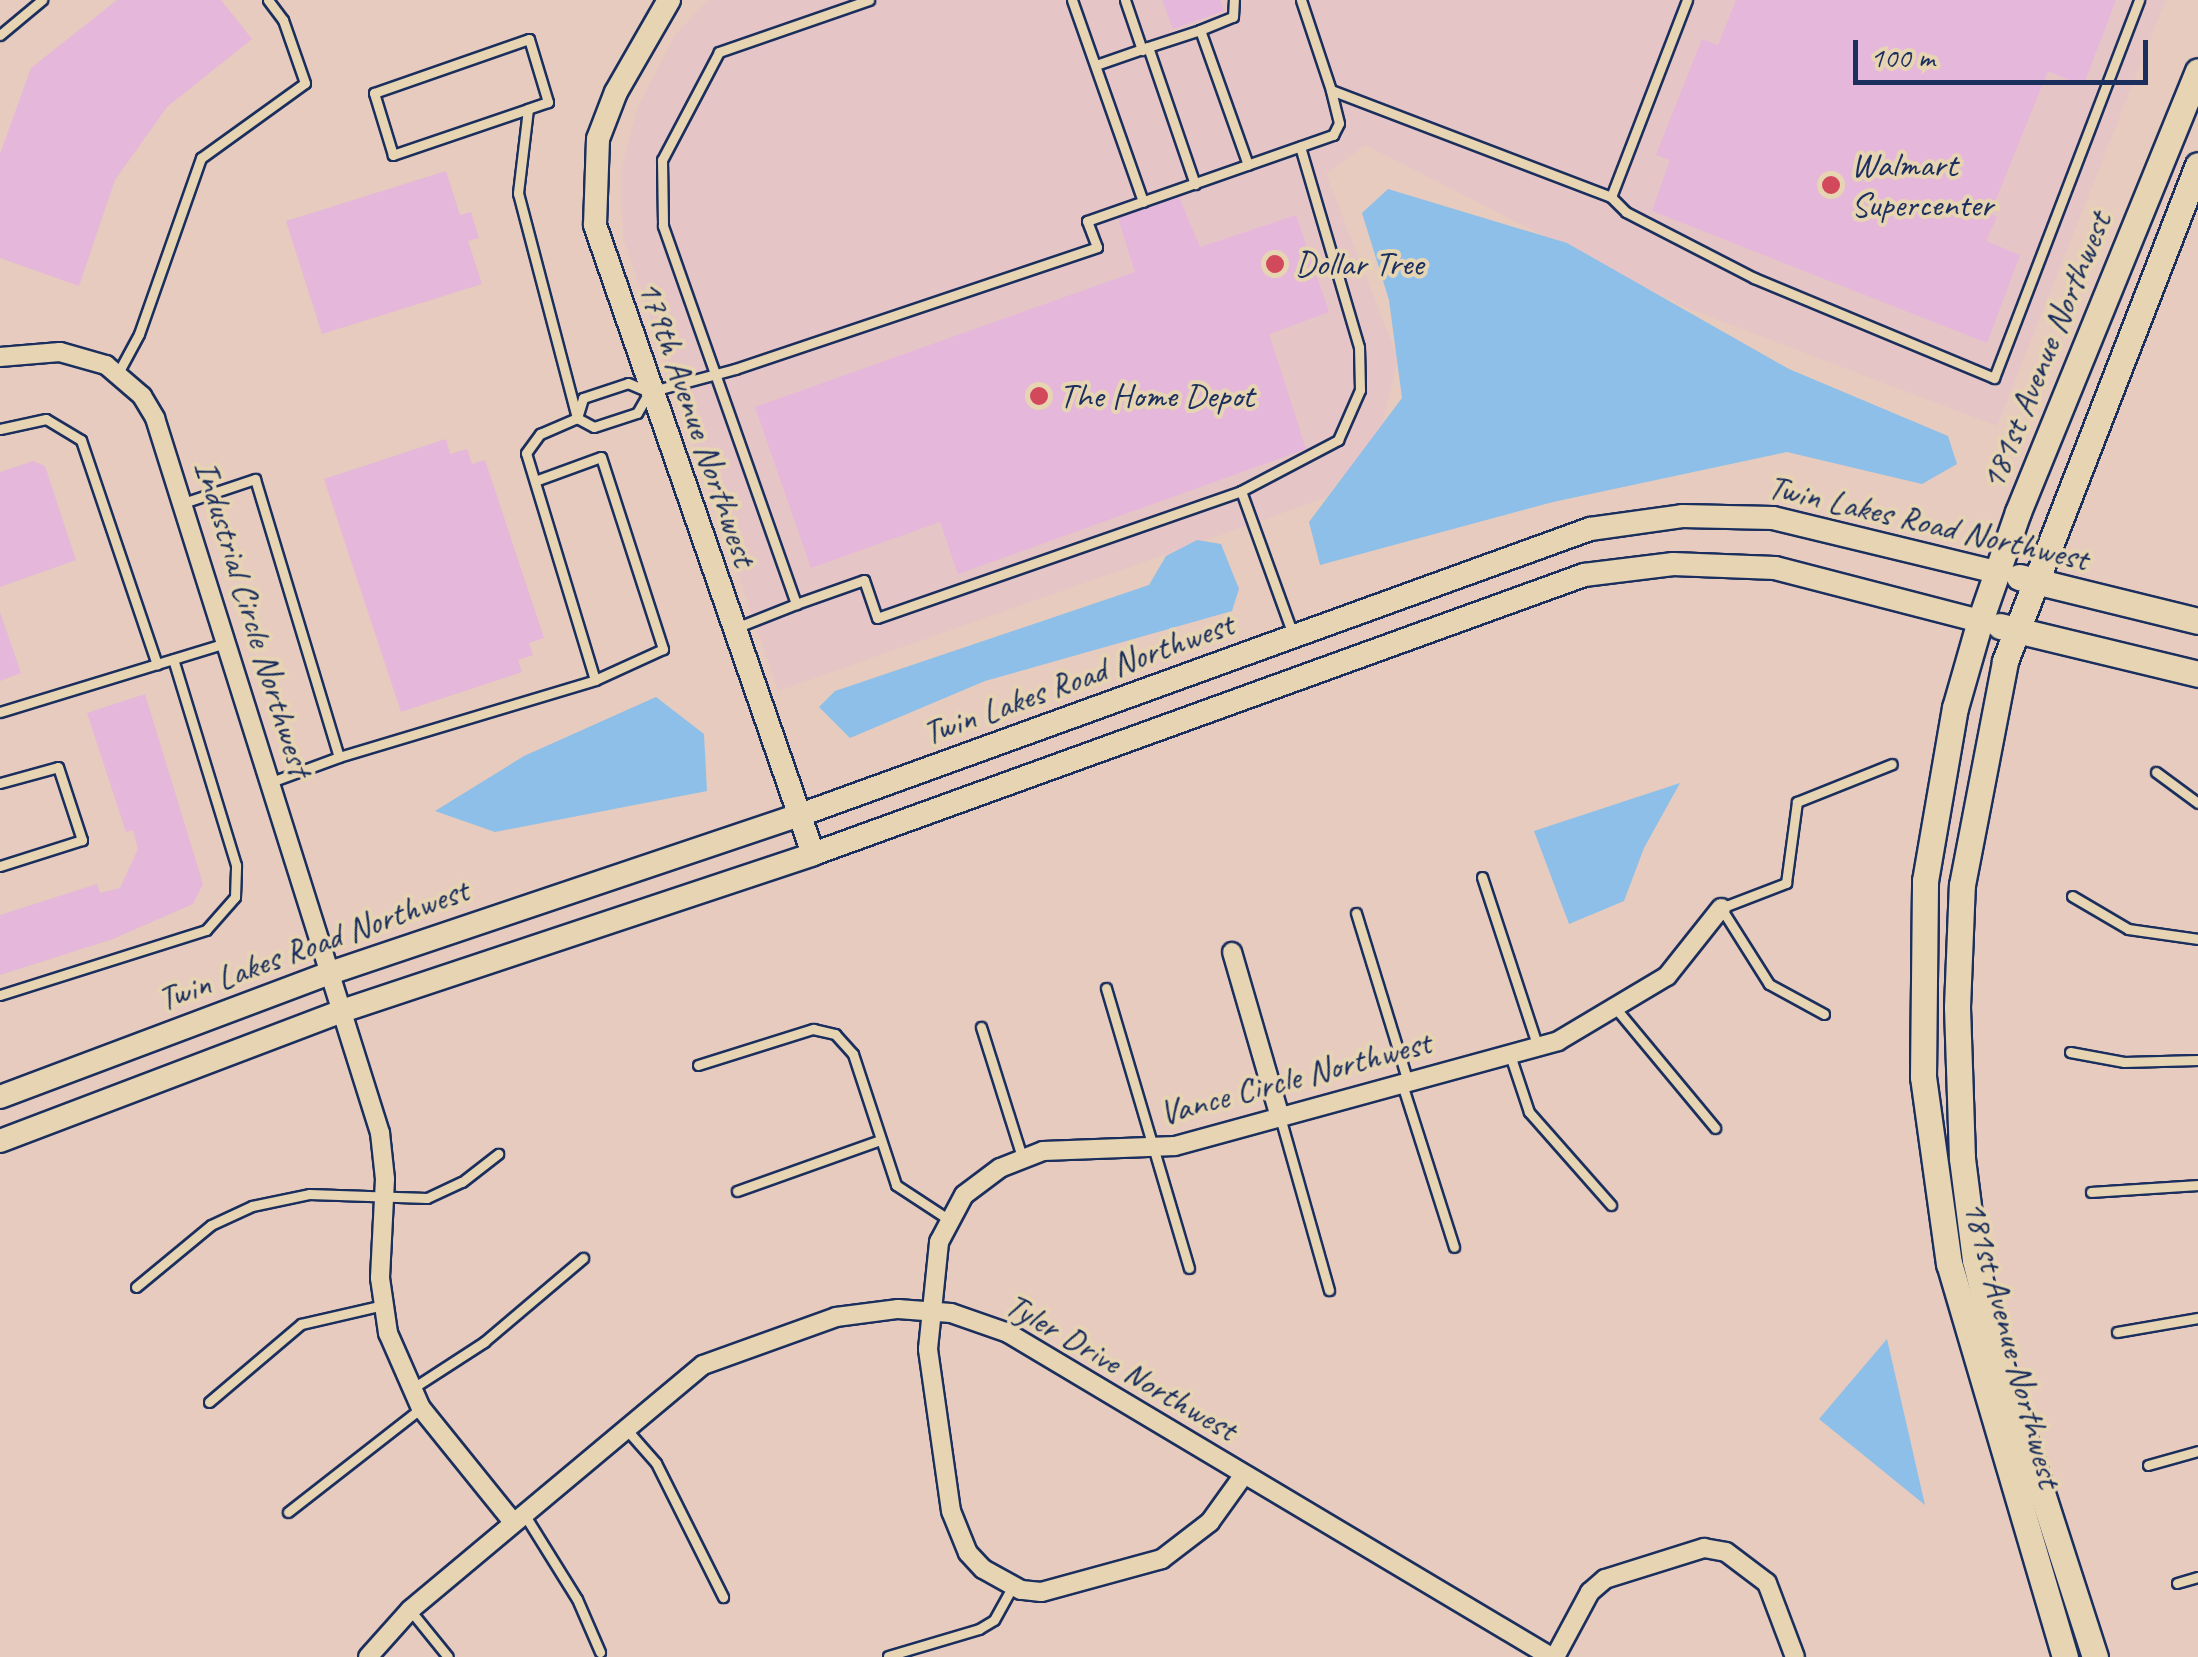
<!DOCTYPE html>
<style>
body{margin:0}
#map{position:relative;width:2198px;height:1657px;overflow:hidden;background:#e6cbbe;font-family:Caveat,sans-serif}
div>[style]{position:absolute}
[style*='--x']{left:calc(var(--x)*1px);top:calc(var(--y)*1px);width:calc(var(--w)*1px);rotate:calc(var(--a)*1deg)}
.built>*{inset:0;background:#e6c5c6}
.water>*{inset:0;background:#8dbfe9}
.building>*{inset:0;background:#e5b7da}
.roads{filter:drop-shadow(2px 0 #1b2f5e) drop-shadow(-2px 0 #1b2f5e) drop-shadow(0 2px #1b2f5e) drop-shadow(0 -2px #1b2f5e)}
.service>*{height:9px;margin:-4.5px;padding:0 4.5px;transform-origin:4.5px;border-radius:4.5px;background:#e7d4b2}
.minor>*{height:18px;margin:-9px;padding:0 9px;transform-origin:9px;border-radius:9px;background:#e7d4b2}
.tertiary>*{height:22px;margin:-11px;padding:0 11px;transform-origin:11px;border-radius:11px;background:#e7d4b2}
.secondary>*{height:25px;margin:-12.5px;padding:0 12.5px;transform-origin:12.5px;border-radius:12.5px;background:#e7d4b2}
.dots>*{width:28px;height:28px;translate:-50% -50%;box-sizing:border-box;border:5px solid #e7d4b2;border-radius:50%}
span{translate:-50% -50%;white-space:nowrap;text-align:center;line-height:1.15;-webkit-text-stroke:8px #e7d4b2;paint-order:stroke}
.poi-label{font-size:35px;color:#1b2f5e}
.left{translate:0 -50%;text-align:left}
.street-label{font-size:35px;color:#1b2f5e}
.scale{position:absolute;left:1853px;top:40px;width:295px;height:45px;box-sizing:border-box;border:5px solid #1b2f5e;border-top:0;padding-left:12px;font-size:30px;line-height:35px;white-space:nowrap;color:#1b2f5e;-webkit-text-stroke:8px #e7d4b2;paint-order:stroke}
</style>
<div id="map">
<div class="built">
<div style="clip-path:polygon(708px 0,2166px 0,1997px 426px,1684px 307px,1365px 145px,1326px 174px,1398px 358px,1381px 430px,1325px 498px,778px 691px,623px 238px,621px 170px,637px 109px,675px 35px)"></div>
</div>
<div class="water">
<div style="clip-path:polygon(1388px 189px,1567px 243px,1789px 369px,1948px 436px,1957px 464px,1922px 484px,1787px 452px,1553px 502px,1320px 565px,1309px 522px,1402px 398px,1389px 300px,1362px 213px)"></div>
<div style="clip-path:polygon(1197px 540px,1221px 544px,1239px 589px,1232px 611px,985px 681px,850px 738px,819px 707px,835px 691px,1149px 585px,1166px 556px)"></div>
<div style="clip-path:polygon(656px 697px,704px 734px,707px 791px,495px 832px,435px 811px,524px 756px)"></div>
<div style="clip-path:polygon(1680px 783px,1644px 848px,1624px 901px,1569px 924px,1534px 831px)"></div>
<div style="clip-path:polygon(1887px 1339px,1925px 1505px,1819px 1419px)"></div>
</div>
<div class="building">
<div style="clip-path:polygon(117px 0,221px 0,252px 39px,167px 107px,115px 180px,79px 286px,0 258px,0 154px,31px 68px)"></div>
<div style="clip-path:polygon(1162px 0,1220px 0,1224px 11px,1173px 29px)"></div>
<div style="clip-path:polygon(1736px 0,2116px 0,2083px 86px,2048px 71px,1990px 214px,1997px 217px,1986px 241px,2020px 255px,1987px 343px,1652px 211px,1670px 160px,1656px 155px,1702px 39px,1718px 45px)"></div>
<div style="clip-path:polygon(446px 171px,460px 215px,471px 212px,479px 238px,468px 241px,482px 284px,322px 334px,286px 221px)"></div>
<div style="clip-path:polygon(1179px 197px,1200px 247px,1296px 215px,1329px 312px,1269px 334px,1306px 449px,958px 574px,940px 522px,811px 568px,755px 407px,1135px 272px,1118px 218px)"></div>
<div style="clip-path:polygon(446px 439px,450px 454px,467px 449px,472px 464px,485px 460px,544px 638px,529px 643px,533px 655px,518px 660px,522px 672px,401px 712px,324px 479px)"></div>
<div style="clip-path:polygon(33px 461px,45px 466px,76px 560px,0 587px,0 472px)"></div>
<div style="clip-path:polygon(0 612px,21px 673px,0 681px)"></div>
<div style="clip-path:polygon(145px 694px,203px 884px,193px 904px,113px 939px,0 975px,0 915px,97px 884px,100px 893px,120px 888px,138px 849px,133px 830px,126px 832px,87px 713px)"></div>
</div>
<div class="roads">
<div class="service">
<div style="--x:869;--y:0;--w:159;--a:160.9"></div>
<div style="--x:719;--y:52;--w:122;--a:117.8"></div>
<div style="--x:662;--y:160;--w:66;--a:89.1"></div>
<div style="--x:663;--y:226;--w:401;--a:70.6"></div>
<div style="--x:796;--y:604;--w:72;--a:-19.4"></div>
<div style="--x:864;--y:580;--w:40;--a:71.1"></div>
<div style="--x:877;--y:618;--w:386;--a:-19.2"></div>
<div style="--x:1241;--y:491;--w:110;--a:-27.7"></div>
<div style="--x:1338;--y:440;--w:55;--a:-66.3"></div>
<div style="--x:1360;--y:390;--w:43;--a:-91.3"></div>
<div style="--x:1359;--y:347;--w:209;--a:-106.4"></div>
<div style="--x:1072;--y:0;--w:214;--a:70.6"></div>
<div style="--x:1125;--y:0;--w:53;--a:71.2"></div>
<div style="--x:1301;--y:0;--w:95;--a:71.6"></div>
<div style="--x:1200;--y:30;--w:35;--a:-22"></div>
<div style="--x:1233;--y:17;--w:17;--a:-87"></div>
<div style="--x:0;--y:35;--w:55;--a:-39.8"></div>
<div style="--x:1148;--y:47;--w:55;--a:-18.1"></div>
<div style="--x:1200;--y:30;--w:143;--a:70.4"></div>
<div style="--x:1096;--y:65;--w:55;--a:-19.1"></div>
<div style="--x:1148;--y:47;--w:145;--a:71.1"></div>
<div style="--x:528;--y:109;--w:143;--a:161.2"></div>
<div style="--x:393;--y:155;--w:65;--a:-107"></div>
<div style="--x:374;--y:93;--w:164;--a:-19.2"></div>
<div style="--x:529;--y:39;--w:66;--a:73.2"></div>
<div style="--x:548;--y:102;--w:21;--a:161"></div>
<div style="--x:528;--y:109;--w:85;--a:96.8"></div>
<div style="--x:518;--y:193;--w:233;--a:75.3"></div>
<div style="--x:577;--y:418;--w:19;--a:28"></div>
<div style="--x:594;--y:427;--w:45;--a:-18"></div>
<div style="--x:637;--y:413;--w:22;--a:-60"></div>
<div style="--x:1611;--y:197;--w:211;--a:-68.9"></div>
<div style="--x:118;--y:373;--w:44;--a:-61.7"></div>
<div style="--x:139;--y:334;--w:187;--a:-70.6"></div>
<div style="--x:201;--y:158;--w:128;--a:-35.8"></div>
<div style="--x:305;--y:83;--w:67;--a:-109.2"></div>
<div style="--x:283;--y:20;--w:25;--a:-127"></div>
<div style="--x:0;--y:429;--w:47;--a:-12.3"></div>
<div style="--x:46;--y:419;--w:41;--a:31"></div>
<div style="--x:81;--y:440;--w:237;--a:71.3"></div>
<div style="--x:535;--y:481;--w:70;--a:-20"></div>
<div style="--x:601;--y:457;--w:202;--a:72.1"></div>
<div style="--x:663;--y:649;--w:75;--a:155.5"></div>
<div style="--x:595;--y:680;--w:237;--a:-106.9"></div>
<div style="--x:526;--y:453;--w:24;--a:-54"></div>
<div style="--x:540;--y:434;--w:40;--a:-23.4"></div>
<div style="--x:577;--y:418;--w:21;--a:-73"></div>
<div style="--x:583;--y:398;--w:47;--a:-18.4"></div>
<div style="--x:628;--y:383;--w:23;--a:23"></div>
<div style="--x:649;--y:392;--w:89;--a:-15"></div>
<div style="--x:735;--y:369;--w:382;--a:-18.6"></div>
<div style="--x:1097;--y:247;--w:28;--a:-111"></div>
<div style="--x:1087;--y:221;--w:261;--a:-19.3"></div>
<div style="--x:1333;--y:135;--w:13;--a:-63"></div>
<div style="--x:1339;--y:123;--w:34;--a:-104"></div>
<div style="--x:1331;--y:90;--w:300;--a:20.9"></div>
<div style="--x:1611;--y:197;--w:21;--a:45"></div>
<div style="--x:1626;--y:212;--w:144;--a:27.3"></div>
<div style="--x:1754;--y:278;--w:260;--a:22.6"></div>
<div style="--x:1994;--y:378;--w:405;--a:-69"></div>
<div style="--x:1241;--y:491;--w:153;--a:70.1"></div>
<div style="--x:183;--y:503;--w:76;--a:-18.4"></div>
<div style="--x:255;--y:479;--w:290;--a:73.2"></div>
<div style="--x:339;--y:757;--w:72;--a:159.8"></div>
<div style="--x:738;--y:627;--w:62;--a:-21.6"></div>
<div style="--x:0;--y:712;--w:235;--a:-17"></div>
<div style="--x:339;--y:757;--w:267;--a:-16.7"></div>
<div style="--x:2156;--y:772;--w:52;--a:36.4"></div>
<div style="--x:0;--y:783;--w:60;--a:-15.4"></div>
<div style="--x:58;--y:767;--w:77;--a:71.8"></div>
<div style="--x:82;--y:840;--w:86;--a:162.4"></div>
<div style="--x:1482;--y:877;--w:179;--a:71.8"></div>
<div style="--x:2072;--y:896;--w:65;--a:30.5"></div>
<div style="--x:2128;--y:929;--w:71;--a:8.1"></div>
<div style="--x:1356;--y:913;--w:177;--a:72.9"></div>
<div style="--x:1106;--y:988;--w:292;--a:73.5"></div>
<div style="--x:0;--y:995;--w:216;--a:-17.5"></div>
<div style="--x:206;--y:930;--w:44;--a:-48.7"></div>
<div style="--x:235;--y:897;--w:32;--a:-88"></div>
<div style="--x:236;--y:865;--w:215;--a:-107"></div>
<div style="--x:1618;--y:1011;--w:152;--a:50.3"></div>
<div style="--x:1824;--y:1014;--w:63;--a:-151.4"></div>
<div style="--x:1769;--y:984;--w:90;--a:-122.3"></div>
<div style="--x:1721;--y:908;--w:70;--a:-21"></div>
<div style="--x:1786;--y:883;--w:82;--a:-82.3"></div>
<div style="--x:1797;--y:802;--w:102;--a:-21.8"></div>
<div style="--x:981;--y:1027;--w:136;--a:72.5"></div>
<div style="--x:2070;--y:1052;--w:55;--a:10.5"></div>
<div style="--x:2124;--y:1062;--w:74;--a:-1.5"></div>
<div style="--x:1510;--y:1055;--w:60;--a:71.6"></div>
<div style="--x:1529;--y:1112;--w:124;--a:48.6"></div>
<div style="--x:698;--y:1065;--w:121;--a:-17.4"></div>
<div style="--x:813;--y:1029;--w:23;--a:13"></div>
<div style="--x:835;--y:1034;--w:27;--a:48"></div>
<div style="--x:853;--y:1054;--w:138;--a:71.8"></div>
<div style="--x:896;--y:1185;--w:62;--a:33.2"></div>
<div style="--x:1402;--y:1084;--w:171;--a:72.3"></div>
<div style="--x:1280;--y:1117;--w:180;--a:74.2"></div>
<div style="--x:737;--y:1191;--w:152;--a:-19.6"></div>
<div style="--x:2091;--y:1192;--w:107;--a:-3.7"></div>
<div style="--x:136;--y:1287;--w:97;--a:-39.6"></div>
<div style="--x:211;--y:1225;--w:45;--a:-24.9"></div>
<div style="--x:252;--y:1206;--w:58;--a:-11.9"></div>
<div style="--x:309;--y:1194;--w:118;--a:1.9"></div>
<div style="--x:427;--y:1198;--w:38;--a:-25"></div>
<div style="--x:462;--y:1182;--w:46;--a:-37.9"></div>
<div style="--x:2117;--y:1332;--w:82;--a:-9.8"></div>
<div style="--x:413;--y:1388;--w:85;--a:-32.9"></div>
<div style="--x:484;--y:1342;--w:130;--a:-40.3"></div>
<div style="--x:209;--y:1402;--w:121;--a:-40.3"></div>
<div style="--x:301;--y:1324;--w:84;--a:-13"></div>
<div style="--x:627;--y:1430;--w:44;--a:48.7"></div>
<div style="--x:656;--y:1463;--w:150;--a:63.4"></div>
<div style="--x:2148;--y:1465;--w:52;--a:-15.6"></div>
<div style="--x:288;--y:1512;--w:169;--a:-38"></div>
<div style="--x:524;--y:1514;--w:100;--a:58.1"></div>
<div style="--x:577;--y:1599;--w:58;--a:66.5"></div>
<div style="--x:2177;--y:1583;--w:22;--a:-16"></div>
<div style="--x:410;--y:1610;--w:60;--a:51"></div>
<div style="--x:888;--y:1656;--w:95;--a:-16.5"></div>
<div style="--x:979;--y:1629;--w:17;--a:-31"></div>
<div style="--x:994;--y:1620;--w:39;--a:-61"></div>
</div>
<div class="minor">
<div style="--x:0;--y:357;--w:60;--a:-4.8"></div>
<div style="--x:60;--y:352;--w:48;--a:15.8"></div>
<div style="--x:106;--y:365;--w:48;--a:40.7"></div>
<div style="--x:142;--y:396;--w:26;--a:59"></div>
<div style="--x:155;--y:418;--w:750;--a:72.53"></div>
<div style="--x:380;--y:1133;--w:46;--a:83.8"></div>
<div style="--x:385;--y:1179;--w:99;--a:92.9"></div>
<div style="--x:380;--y:1278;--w:56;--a:81.7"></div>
<div style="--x:388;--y:1333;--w:82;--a:66.3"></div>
<div style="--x:421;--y:1408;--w:146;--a:51.1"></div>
<div style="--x:1232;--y:952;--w:172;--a:73.8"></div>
<div style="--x:1243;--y:1476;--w:57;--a:125.7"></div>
<div style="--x:1210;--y:1522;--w:61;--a:142.4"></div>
<div style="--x:1162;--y:1559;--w:125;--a:164.7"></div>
<div style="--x:1041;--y:1592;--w:20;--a:-174"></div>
<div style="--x:1021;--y:1590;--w:43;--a:-151.1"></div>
<div style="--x:983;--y:1569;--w:22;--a:-133"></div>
<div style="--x:968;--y:1553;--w:45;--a:-112"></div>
<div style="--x:951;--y:1511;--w:164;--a:-98.1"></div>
<div style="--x:928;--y:1349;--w:108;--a:-84.1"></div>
<div style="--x:939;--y:1242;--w:53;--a:-62"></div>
<div style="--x:964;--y:1195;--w:45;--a:-36.9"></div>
<div style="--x:1000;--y:1168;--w:46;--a:-21.6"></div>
<div style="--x:1043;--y:1151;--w:132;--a:-2.2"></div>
<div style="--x:1175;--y:1146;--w:397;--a:-15.3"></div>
<div style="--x:1558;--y:1041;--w:127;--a:-30.8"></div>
<div style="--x:1667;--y:976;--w:87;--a:-51.5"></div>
<div style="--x:368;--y:1657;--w:63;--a:-48.2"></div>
<div style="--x:410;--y:1610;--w:382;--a:-39.9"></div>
<div style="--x:703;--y:1365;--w:141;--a:-19.8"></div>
<div style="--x:836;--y:1317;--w:63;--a:-7.4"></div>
<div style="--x:898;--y:1309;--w:53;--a:4.3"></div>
<div style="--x:951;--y:1313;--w:60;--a:19.3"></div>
<div style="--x:1008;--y:1333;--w:632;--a:30.82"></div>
<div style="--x:1555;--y:1657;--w:74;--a:-61.7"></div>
<div style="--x:1590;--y:1592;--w:20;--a:-41"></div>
<div style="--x:1605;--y:1579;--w:104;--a:-17.4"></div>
<div style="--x:1704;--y:1548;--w:22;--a:10"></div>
<div style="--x:1726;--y:1552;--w:51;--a:37.1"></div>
<div style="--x:1767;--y:1583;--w:79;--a:69.3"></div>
</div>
<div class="tertiary">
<div style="--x:669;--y:0;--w:106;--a:119.9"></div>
<div style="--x:616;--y:92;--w:50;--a:111"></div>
<div style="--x:598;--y:139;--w:86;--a:92"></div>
<div style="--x:595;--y:225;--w:666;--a:70.88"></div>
<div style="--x:0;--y:1097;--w:353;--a:-20.6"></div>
<div style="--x:330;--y:973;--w:496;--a:-18.6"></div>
<div style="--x:800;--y:815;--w:840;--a:-19.9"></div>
<div style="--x:1590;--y:529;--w:93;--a:-8"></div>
<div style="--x:1682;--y:516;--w:91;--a:1.3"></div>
<div style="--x:1773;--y:518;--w:230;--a:13.6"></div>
<div style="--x:0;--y:1141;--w:366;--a:-20.8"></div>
<div style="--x:342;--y:1011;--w:496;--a:-18.4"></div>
<div style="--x:813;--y:854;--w:820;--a:-19.89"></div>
<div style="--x:1584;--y:575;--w:90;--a:-7"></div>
<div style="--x:1673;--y:564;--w:102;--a:2.2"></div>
<div style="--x:1775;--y:568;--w:212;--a:14.5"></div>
</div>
<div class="secondary">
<div style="--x:2019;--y:577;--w:184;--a:13.8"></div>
<div style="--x:2000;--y:626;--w:204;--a:13.6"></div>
<div style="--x:2065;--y:1657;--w:410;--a:-106.4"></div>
<div style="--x:1949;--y:1264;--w:189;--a:-97.9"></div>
<div style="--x:1923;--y:1077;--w:196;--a:-89.4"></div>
<div style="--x:1925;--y:881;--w:176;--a:-80.2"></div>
<div style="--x:1955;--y:708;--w:91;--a:-74"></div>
<div style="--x:1980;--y:621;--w:115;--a:-70.8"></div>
<div style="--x:2018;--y:512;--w:476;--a:-67.8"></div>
<div style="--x:2095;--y:1657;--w:299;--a:-107.9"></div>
<div style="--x:2003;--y:1373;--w:116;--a:-103.9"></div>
<div style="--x:1975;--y:1260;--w:103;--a:-97.3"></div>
<div style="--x:1962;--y:1158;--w:151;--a:-91.9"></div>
<div style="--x:1957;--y:1007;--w:122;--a:-87.7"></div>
<div style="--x:1962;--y:885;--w:228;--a:-79.1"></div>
<div style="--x:2005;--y:661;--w:532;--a:-68.74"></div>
</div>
</div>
<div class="dots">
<div style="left:1831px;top:185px;background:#d1495b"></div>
<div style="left:1275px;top:264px;background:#d1495b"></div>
<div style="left:1039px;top:396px;background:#d1495b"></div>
</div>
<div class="poi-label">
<span class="left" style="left:1851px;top:185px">Walmart<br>Supercenter</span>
<span class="left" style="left:1295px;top:264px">Dollar Tree</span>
<span class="left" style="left:1059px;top:396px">The Home Depot</span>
</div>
<div class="street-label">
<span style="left:2046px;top:351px;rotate:-68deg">181st Avenue Northwest</span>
<span style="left:697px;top:423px;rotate:71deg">179th Avenue Northwest</span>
<span style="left:1928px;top:523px;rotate:13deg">Twin Lakes Road Northwest</span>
<span style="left:253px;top:618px;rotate:73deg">Industrial Circle Northwest</span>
<span style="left:1078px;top:679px;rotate:-20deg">Twin Lakes Road Northwest</span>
<span style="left:313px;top:945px;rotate:-20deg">Twin Lakes Road Northwest</span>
<span style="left:1295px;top:1078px;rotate:-15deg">Vance Circle Northwest</span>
<span style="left:2012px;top:1344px;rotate:75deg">181st Avenue Northwest</span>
<span style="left:1121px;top:1367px;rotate:30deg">Tyler Drive Northwest</span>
</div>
<div class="scale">100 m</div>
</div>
